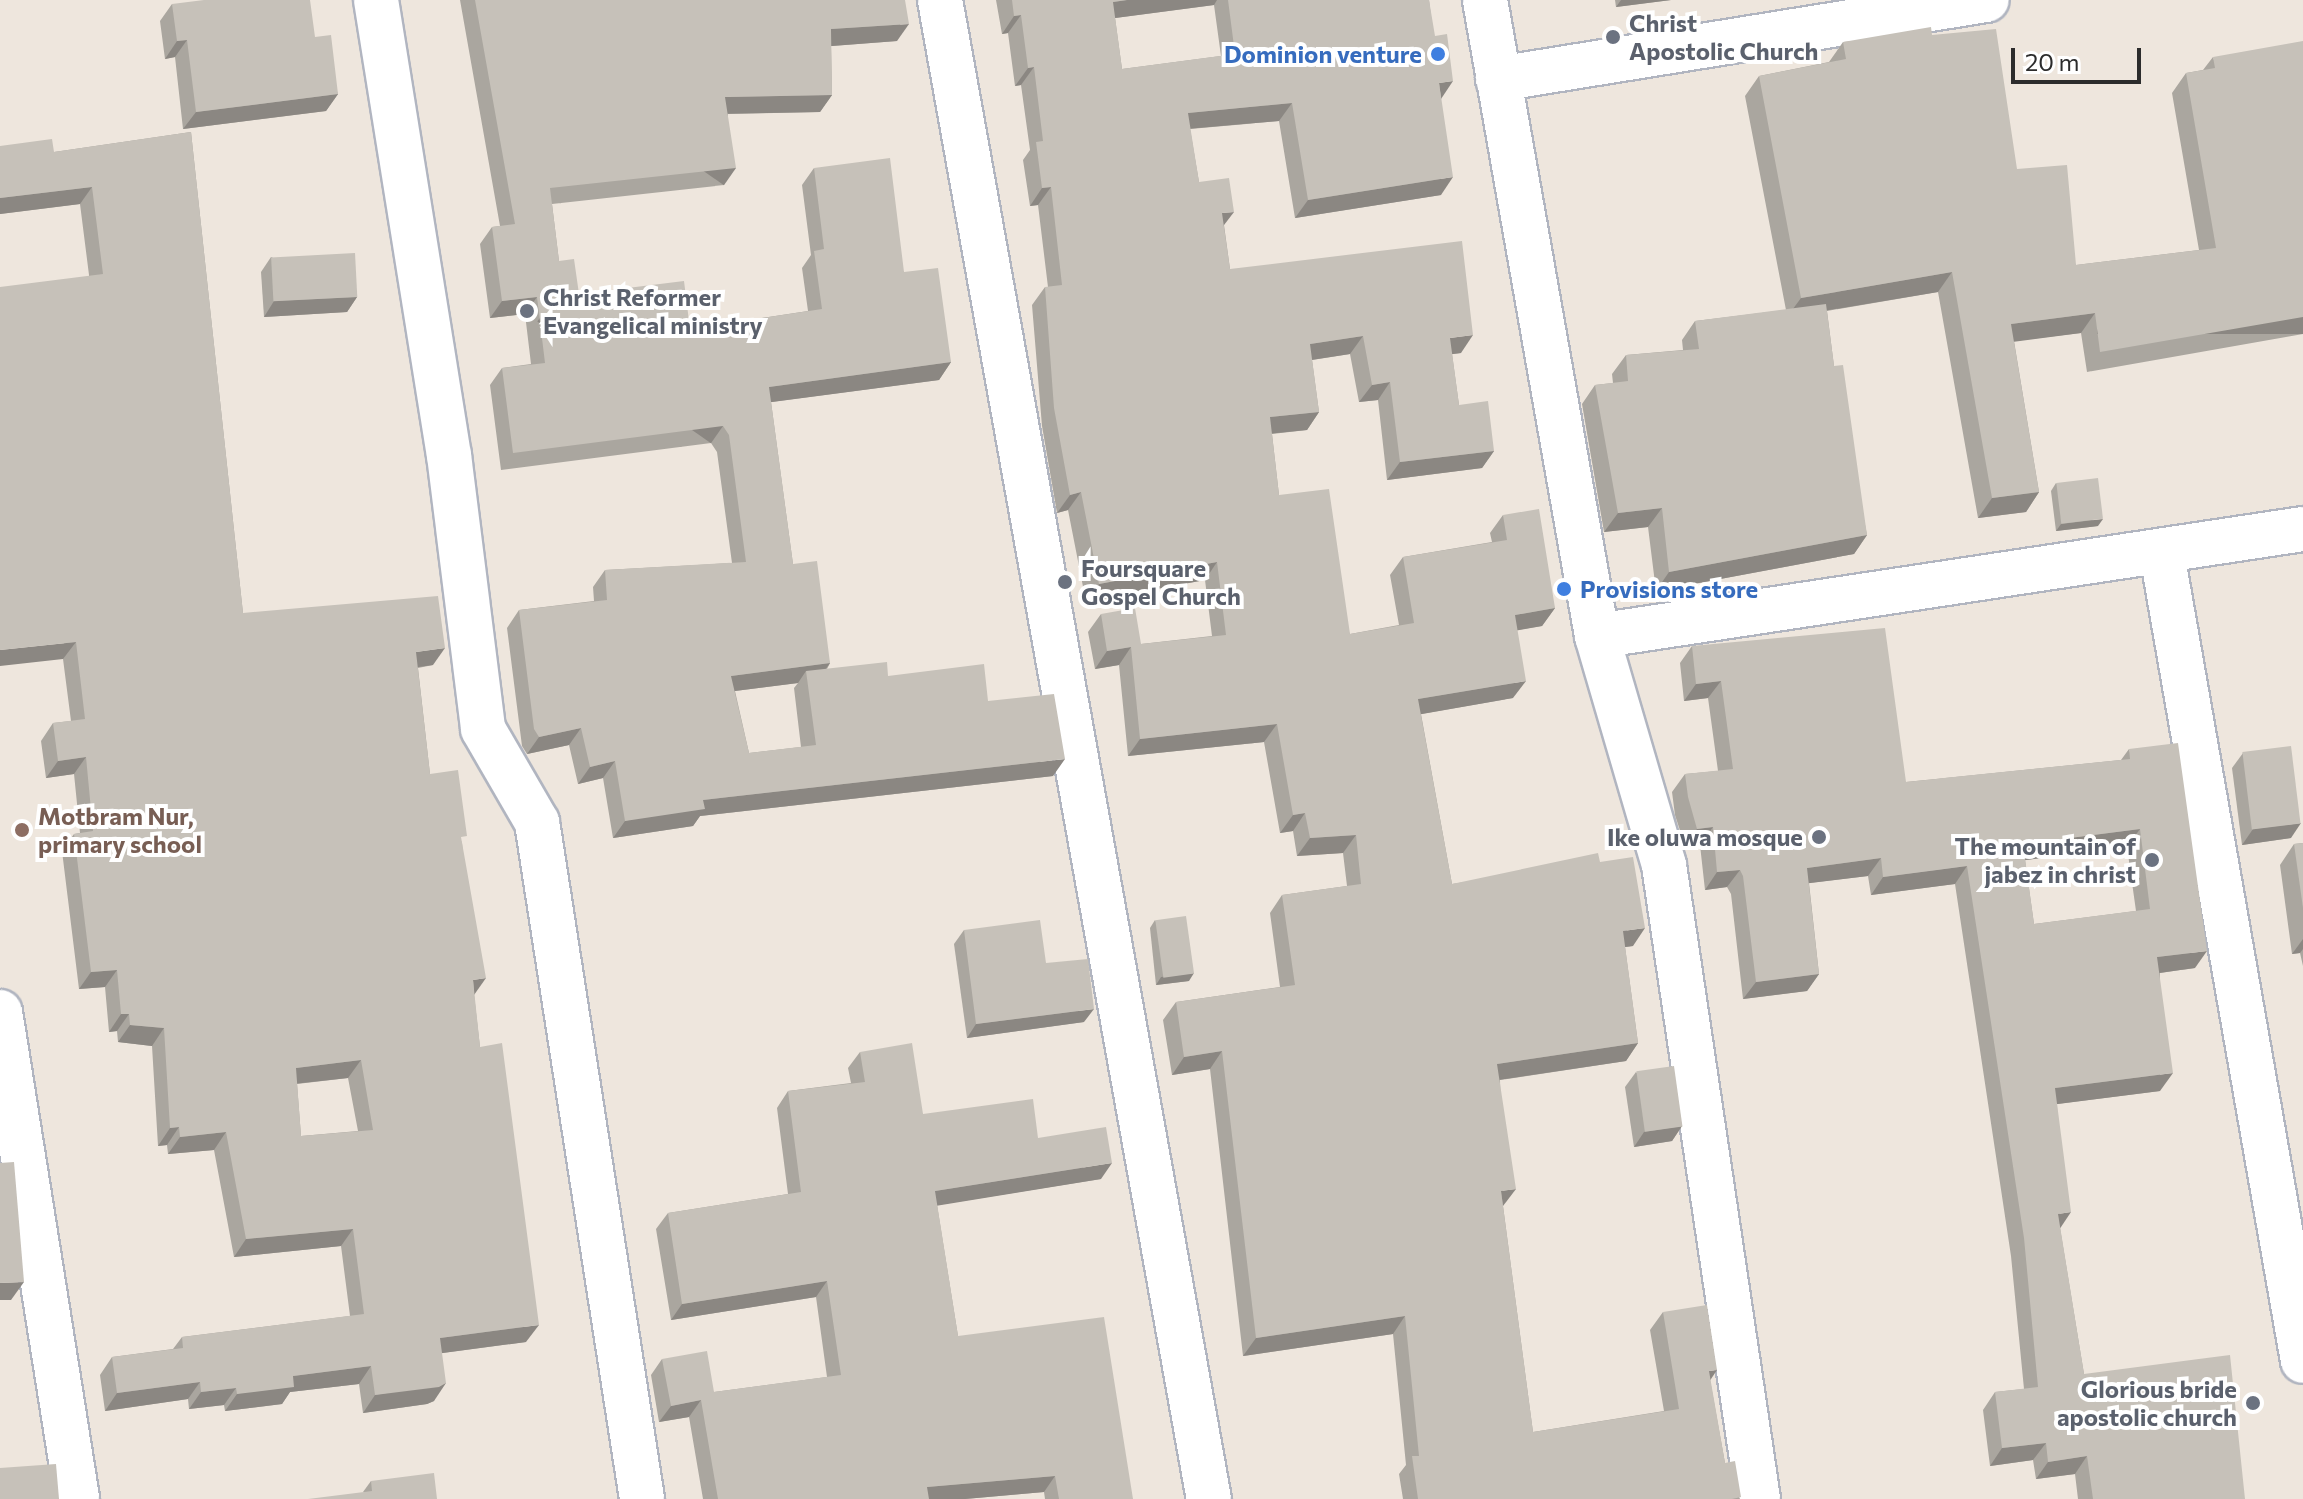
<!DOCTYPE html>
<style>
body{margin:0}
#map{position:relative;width:2303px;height:1499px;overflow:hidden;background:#eee6dd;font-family:Commissioner,sans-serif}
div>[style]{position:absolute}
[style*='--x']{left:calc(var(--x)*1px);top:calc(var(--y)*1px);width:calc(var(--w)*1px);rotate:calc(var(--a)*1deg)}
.roads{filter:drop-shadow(2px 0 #b1b5c0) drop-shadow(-2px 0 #b1b5c0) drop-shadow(0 2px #b1b5c0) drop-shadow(0 -2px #b1b5c0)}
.minor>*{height:44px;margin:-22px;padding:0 22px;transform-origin:22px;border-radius:22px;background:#fff}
.wall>*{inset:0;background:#aaa69f}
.shaded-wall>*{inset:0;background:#8b8782;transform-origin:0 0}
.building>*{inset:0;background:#c6c1b9;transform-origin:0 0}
.dots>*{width:22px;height:22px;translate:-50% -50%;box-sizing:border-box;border:4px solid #fff;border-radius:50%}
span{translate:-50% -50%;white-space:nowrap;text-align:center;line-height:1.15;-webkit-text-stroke:8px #fff;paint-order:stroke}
.worship-label{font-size:24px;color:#5b616d;font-weight:700}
.left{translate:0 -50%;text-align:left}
.right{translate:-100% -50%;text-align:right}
.shop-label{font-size:24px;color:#366cbe;font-weight:700}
.education-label{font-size:24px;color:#785e54;font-weight:700}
.scale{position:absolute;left:2011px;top:48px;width:130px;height:36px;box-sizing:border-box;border:4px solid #2c2c2c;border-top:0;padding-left:10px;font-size:24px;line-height:28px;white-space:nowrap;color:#2c2c2c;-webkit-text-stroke:6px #fff;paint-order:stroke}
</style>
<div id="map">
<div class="roads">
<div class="minor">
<div style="--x:376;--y:0;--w:461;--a:80.9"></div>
<div style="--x:449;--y:455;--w:276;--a:82.9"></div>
<div style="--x:483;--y:729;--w:108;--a:59.9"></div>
<div style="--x:537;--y:822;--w:685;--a:81.18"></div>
<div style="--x:940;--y:0;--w:1523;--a:79.83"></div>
<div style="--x:1485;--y:0;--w:646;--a:80.01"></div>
<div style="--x:1597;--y:636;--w:239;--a:73.7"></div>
<div style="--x:1664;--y:865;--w:641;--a:81.57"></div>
<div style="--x:1498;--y:79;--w:495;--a:-9.2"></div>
<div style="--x:2162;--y:554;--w:819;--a:80.09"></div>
<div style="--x:1597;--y:636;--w:714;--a:-8.62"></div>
<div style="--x:0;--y:1012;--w:493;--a:81"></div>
</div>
</div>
<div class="wall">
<div style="clip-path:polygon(evenodd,460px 0,905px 0,897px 41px,831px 46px,832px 95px,820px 112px,728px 114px,724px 185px,552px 204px,559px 261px,579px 294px,690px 329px,808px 311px,802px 268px,811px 255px,802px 185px,814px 168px,904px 272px,951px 362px,939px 380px,771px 402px,793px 564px,830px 663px,827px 669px,888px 676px,988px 701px,1053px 776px,700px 816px,693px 826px,613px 838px,603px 778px,578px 784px,569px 745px,527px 754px,522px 746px,507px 628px,519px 610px,594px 601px,593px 587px,605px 570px,732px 563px,717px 452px,711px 443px,501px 470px,490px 385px,502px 368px,531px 364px,525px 314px,490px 318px,480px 244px,492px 227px,500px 226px,460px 0,798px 683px,794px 688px,801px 747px,749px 753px,735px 691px,798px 683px)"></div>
<div style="clip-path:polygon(evenodd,996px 0,1429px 0,1441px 99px,1441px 195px,1295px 218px,1279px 121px,1190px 129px,1199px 182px,1224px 225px,1230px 269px,1461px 353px,1452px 354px,1459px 405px,1494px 451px,1482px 468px,1387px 480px,1378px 400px,1359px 402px,1350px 354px,1312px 360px,1319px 412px,1307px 430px,1272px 434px,1279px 495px,1350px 634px,1399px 625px,1390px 575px,1403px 557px,1492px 542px,1490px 533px,1503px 515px,1555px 608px,1542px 626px,1517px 630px,1513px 698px,1421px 714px,1452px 884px,1600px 862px,1633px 946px,1625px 947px,1638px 1043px,1626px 1061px,1500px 1080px,1503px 1206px,1533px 1432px,1664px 1411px,1650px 1330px,1663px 1312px,1710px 1380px,1725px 1463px,1740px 1499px,1403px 1499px,1399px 1474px,1406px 1465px,1393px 1334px,1243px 1356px,1210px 1069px,1172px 1075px,1163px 1020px,1176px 1002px,1280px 987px,1270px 913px,1282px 895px,1347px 886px,1343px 853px,1297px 856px,1293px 831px,1280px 833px,1264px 742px,1128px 756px,1119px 665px,1095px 669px,1088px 632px,1101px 614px,1141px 644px,1212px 636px,1205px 580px,1086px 602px,1068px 510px,1057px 513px,1042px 426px,1032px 305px,1045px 287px,1048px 287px,1038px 205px,1030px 206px,1023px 160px,1030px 150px,1021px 85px,1015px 86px,1008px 33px,1002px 34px,996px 0,1214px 5px,1221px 56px,1122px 69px,1115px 18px,1214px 5px)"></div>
<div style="clip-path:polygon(1615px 0,1671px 0,1616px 7px)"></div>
<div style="clip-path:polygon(172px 4px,315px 37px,338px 94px,326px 111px,183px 129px,175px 57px,165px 59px,160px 21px)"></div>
<div style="clip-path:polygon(1932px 35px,2076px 265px,2199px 250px,2172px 93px,2186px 73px,2203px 70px,2213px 57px,2303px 334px,2087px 372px,2081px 333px,2014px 341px,2039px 492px,2026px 512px,1978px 518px,1938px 292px,1827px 311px,1834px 366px,1867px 535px,1854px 554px,1656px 591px,1648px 527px,1604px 532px,1582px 404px,1595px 385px,1613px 383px,1612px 374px,1626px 355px,1683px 350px,1682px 340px,1695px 321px,1786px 310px,1745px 96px,1759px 76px,1829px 62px,1843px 42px)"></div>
<div style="clip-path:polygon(evenodd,191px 132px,243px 613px,433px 665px,418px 668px,430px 774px,462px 843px,474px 995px,480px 1047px,526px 1342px,442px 1353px,434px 1401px,427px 1404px,363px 1413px,359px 1384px,290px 1392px,282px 1404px,225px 1411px,224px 1405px,189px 1409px,188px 1399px,105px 1411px,100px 1375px,112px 1357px,173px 1349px,182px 1337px,350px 1316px,341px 1246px,234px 1257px,214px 1150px,168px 1154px,167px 1145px,158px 1146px,152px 1046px,118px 1042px,117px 1031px,109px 1032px,105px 987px,79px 989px,62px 851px,74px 834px,80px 833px,74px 774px,46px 778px,41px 741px,53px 723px,71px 721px,63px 659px,89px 275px,80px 204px,0 214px,0 146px,54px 152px,191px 132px,348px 1078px,358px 1131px,301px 1136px,297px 1084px,348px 1078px)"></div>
<div style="clip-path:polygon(271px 257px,357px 297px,347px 312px,264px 317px,261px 272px)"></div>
<div style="clip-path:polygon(2056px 483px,2098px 526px,2056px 531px,2051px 491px)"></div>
<div style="clip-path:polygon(evenodd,1692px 646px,1906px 782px,2121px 760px,2129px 749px,2195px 968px,2160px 973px,2160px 1091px,2057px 1104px,2060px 1228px,2084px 1374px,2245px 1499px,2078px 1499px,2075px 1474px,2036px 1479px,2033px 1460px,1990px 1466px,1983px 1410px,1995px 1392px,2024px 1389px,2011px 1256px,1955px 884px,1871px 895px,1868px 876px,1809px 883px,1819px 974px,1807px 991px,1743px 999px,1731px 894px,1727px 887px,1705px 890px,1700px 845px,1685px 846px,1675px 815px,1672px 792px,1685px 774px,1718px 771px,1708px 698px,1684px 701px,1680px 663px,1692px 646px,2127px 847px,2136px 911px,2034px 924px,2025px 860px,2127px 847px)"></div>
<div style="clip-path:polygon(2243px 753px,2291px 838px,2242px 845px,2232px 768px)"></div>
<div style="clip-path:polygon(2303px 843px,2303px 966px,2300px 953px,2292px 954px,2280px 865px,2294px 844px)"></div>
<div style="clip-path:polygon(1155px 920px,1189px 981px,1156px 985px,1150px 928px)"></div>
<div style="clip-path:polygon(964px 930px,1046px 963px,1084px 1022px,967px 1038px,954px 944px)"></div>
<div style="clip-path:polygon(860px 1052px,923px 1114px,1038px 1138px,1101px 1179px,937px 1205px,958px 1336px,1133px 1499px,1045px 1499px,1044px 1492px,965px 1499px,703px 1499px,689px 1417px,659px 1422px,651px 1375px,662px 1359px,714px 1392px,827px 1377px,816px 1297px,671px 1320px,656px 1229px,668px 1213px,788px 1194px,777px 1108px,788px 1091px,851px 1083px,848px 1068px)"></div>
<div style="clip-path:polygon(1636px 1072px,1682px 1126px,1672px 1141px,1634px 1147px,1625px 1087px)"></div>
<div style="clip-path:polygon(371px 1481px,437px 1499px,363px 1492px)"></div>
</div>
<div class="shaded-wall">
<div style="clip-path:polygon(1127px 0,1217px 0,1214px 5px,1100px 20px,1113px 2px)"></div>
<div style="clip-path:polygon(1621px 0,1671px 0,1616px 7px)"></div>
<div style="clip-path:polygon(1021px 15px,1008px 33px,1002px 34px,1014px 16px)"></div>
<div style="clip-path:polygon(909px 24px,897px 41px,819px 47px,831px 29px)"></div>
<div style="clip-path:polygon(187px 40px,175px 57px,165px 59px,177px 41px)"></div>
<div style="clip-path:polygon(1034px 67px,1021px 85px,1015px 86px,1028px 68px)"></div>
<div style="clip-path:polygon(1453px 81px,1441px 99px,1439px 83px)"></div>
<div style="clip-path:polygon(338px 94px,326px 111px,183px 129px,196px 112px)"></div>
<div style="clip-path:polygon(832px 95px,820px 112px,713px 114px,725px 97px)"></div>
<div style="clip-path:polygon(1292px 103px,1279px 121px,1175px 130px,1188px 113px)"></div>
<div style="left:736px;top:168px;width:21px;height:187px;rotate:125deg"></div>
<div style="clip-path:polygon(1453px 177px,1441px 195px,1295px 218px,1308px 200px)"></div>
<div style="clip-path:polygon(92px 187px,80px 204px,0 214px,0 198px)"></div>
<div style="clip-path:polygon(1051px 187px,1038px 205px,1030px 206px,1042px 188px)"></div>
<div style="clip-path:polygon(1234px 212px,1221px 229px,1222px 213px)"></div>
<div style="clip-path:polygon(1952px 272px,1938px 292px,1787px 317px,1801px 298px)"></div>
<div style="clip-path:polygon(357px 297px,347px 312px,264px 317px,274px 301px)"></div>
<div style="clip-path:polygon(537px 297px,525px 314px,490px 318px,502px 301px)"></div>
<div style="clip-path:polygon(2095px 313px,2081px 333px,1997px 344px,2011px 324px)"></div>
<div style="left:2303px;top:317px;width:17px;height:206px;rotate:90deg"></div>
<div style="clip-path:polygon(1473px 335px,1461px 353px,1438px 356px,1450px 338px)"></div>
<div style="clip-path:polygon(1363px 336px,1350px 354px,1298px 362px,1310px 344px)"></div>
<div style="clip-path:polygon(951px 362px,939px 380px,757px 404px,769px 387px)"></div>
<div style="clip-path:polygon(1390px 382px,1378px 400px,1359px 402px,1372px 385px)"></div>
<div style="clip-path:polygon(1319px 412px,1307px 430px,1257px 435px,1270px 417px)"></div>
<div style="left:723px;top:426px;width:21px;height:212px;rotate:125deg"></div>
<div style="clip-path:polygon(1494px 451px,1482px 468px,1387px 480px,1400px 462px)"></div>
<div style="clip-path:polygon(1081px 492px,1068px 510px,1057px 513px,1070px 495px)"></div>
<div style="clip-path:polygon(2039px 492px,2026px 512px,1978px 518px,1992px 498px)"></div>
<div style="clip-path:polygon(1662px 508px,1648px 527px,1604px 532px,1618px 513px)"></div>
<div style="clip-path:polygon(2103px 519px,2098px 526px,2056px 531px,2061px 524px)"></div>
<div style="clip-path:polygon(1867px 535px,1854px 554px,1656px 591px,1669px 572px)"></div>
<div style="clip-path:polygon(1217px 562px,1205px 580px,1086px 602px,1099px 584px)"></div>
<div style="clip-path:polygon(1555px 608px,1542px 626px,1502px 633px,1515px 615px)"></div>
<div style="clip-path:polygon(76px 642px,63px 659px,0 666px,0 650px)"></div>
<div style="clip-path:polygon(1131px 647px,1119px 665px,1095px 669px,1107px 651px)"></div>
<div style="clip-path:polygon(445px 648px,433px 665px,404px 669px,416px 652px)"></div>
<div style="clip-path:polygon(830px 663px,818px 680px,806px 671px,798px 683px,719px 693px,731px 676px)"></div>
<div style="clip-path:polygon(1526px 681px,1513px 698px,1405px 717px,1418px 699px)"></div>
<div style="clip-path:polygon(1721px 681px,1708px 698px,1684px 701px,1696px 684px)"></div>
<div style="clip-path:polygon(1277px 724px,1264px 742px,1128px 756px,1140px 739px)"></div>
<div style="clip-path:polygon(581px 728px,569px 745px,527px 754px,539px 737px)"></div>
<div style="clip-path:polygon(86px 757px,74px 774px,46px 778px,58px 761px)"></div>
<div style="clip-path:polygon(1065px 759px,1053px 776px,700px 816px,693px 826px,613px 838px,625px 821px,703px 800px)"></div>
<div style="clip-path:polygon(615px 761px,603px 778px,578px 784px,590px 767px)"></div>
<div style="clip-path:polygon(1305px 813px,1293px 831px,1280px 833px,1293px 815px)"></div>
<div style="clip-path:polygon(2301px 823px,2291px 838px,2242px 845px,2253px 829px)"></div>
<div style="clip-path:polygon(1713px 827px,1700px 845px,1685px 846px,1697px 829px)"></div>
<div style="clip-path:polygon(2140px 829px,2127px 847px,2011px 862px,2023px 844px)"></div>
<div style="clip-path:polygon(1356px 835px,1343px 853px,1297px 856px,1310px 838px)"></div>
<div style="clip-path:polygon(1881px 858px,1868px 876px,1794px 885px,1807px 868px)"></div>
<div style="clip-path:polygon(1967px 866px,1955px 884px,1871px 895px,1883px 877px)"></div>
<div style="clip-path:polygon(1740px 870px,1727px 887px,1705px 890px,1717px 872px)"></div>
<div style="clip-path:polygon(1645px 928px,1633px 946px,1610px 949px,1623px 931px)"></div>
<div style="clip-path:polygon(2303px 939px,2303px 949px,2300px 953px,2292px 954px)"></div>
<div style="clip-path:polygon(2207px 951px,2195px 968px,2145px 975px,2157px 957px)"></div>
<div style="clip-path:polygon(117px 970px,105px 987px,79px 989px,91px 972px)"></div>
<div style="clip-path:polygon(1194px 973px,1189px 981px,1156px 985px,1161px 977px)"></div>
<div style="clip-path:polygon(1819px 974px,1807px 991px,1743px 999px,1756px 982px)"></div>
<div style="clip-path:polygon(486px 978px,474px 995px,473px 980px)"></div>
<div style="clip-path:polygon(1094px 1009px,1084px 1022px,967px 1038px,976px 1024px)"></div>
<div style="clip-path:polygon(121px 1014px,129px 1014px,117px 1031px,109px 1032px)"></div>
<div style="clip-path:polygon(130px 1025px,164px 1028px,152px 1046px,118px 1042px)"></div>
<div style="clip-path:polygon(1638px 1043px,1626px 1061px,1485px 1082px,1497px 1064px)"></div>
<div style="clip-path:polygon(1222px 1051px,1210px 1069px,1172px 1075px,1184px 1057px)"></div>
<div style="clip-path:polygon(361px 1060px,348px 1078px,284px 1085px,296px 1068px)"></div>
<div style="clip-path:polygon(2173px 1073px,2160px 1091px,2042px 1106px,2055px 1088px)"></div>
<div style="clip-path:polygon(1682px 1126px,1672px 1141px,1634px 1147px,1644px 1132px)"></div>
<div style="clip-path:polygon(179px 1127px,167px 1145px,158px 1146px,170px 1128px)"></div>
<div style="clip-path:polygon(226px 1132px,214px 1150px,168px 1154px,180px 1137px)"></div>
<div style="clip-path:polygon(1112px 1163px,1101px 1179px,923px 1208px,935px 1191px)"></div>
<div style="clip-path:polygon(1516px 1189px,1503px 1206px,1501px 1191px)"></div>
<div style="clip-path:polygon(2071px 1212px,2059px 1230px,2058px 1214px)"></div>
<div style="clip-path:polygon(353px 1229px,341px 1246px,234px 1257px,246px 1239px)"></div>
<div style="clip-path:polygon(827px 1281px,816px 1297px,671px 1320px,682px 1304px)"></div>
<div style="clip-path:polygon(24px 1282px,11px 1300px,0 1300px,0 1283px)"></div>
<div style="clip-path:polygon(1405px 1316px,1393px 1334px,1243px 1356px,1256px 1338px)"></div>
<div style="clip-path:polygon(539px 1325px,526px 1342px,428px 1355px,440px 1338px)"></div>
<div style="clip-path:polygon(371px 1366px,359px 1384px,290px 1392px,282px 1404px,225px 1411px,237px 1394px,293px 1376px)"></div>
<div style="clip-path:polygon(1717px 1370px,1705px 1388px,1709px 1371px)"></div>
<div style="clip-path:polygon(200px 1382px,188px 1399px,105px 1411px,117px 1393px)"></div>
<div style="clip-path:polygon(446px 1383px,434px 1401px,427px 1404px,363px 1413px,375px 1395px)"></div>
<div style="clip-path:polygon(236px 1388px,224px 1405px,189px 1409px,201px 1392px)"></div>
<div style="clip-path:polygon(701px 1400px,689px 1417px,659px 1422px,671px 1406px)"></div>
<div style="clip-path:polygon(2046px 1443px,2033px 1460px,1990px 1466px,2002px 1448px)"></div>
<div style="clip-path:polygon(2087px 1456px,2075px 1474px,2036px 1479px,2048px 1462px)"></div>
<div style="clip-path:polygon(1055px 1476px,1044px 1492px,965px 1499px,918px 1499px,927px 1487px)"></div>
</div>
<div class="building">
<div style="clip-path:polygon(204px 0,310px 0,315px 37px,331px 35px,338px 94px,196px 112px,187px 40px,177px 41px,172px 4px)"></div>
<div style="clip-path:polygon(475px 0,905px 0,909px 24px,831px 29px,832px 95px,725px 97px,736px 168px,550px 188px,559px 261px,574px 259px,579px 294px,684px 281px,690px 329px,822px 309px,814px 251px,824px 249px,814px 168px,890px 158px,904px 272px,938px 268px,951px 362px,769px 387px,793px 564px,817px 561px,830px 663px,731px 676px,749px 753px,816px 745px,806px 671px,887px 662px,888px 676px,984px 664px,988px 701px,1054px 694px,1065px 759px,703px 800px,705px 809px,625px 821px,615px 761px,590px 767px,581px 728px,539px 737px,534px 729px,519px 610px,607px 600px,605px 570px,746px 562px,729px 435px,723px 426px,513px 453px,502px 368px,545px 363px,537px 297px,502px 301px,492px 227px,515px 224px)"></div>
<div style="clip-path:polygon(1012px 0,1127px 0,1113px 2px,1122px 69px,1235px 54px,1228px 0,1429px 0,1435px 36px,1447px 34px,1453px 81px,1439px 83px,1453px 177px,1308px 200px,1292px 103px,1188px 113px,1199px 182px,1229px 178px,1234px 212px,1222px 213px,1230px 269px,1462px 241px,1473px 335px,1450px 338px,1459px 405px,1488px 401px,1494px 451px,1400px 462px,1390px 382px,1372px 385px,1363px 336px,1310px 344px,1319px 412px,1270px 417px,1279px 495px,1329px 489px,1350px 634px,1414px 623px,1403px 557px,1507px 540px,1503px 515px,1539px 509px,1555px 608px,1515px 615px,1526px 681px,1418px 699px,1452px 884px,1598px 853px,1600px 862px,1633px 857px,1645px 928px,1623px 931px,1638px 1043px,1497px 1064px,1516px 1189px,1501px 1191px,1533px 1432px,1679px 1409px,1663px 1312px,1707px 1305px,1717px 1370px,1709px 1371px,1725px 1463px,1735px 1461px,1741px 1497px,1732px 1499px,1418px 1499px,1412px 1456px,1419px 1456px,1405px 1316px,1256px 1338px,1222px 1051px,1184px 1057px,1176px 1002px,1295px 985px,1282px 895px,1361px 884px,1356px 835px,1310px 838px,1305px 813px,1293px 815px,1277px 724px,1140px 739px,1131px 647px,1107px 651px,1101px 614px,1135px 608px,1141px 644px,1226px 635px,1217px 562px,1099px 584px,1081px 492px,1070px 495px,1054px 408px,1045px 287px,1062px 285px,1051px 187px,1042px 188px,1036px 142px,1043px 141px,1034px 67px,1028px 68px,1021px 15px,1014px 16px)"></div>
<div style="clip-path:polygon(1931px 27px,1932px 35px,1996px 29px,2017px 169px,2067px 165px,2076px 265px,2216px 248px,2186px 73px,2215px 68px,2213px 57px,2303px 41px,2303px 317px,2100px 352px,2095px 313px,2011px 324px,2039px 492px,1992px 498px,1952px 272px,1801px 298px,1759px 76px,1846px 59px,1843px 42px)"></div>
<div style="clip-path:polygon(evenodd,191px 132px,243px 613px,438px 596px,445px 648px,416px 652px,430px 774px,458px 770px,467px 836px,461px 837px,486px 978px,473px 980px,480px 1047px,502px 1043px,539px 1325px,440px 1338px,446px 1383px,439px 1387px,375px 1395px,371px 1366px,293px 1376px,294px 1387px,237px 1394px,236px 1388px,201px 1392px,200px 1382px,117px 1393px,112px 1357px,183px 1348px,182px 1337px,364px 1314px,353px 1229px,246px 1239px,226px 1132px,180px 1137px,179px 1127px,170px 1128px,164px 1028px,130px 1025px,129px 1014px,121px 1014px,117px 970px,91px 972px,74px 834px,93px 831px,86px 757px,58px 761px,53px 723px,85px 719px,76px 642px,0 650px,0 287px,103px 274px,92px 187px,0 198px,0 146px,52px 139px,54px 152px,191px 132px,361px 1060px,373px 1130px,301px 1136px,296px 1068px,361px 1060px)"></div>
<div style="left:355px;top:253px;width:44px;height:84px;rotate:87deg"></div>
<div style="clip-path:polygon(1826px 304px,1834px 366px,1843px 365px,1867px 535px,1669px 572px,1662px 508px,1618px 513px,1595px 385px,1628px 381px,1626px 355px,1699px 349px,1695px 321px)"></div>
<div style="left:2098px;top:478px;width:41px;height:42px;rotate:83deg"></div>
<div style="clip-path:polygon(evenodd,1885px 628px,1906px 782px,2130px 759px,2129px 749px,2178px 743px,2207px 951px,2157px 957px,2173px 1073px,2055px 1088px,2071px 1212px,2058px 1214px,2084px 1374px,2230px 1355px,2245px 1499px,2093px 1499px,2087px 1456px,2048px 1462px,2046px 1443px,2002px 1448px,1995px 1392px,2038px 1387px,2024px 1238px,1967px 866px,1883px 877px,1881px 858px,1807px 868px,1819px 974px,1756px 982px,1743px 876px,1740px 870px,1717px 872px,1713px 827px,1697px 829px,1688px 797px,1685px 774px,1733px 769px,1721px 681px,1696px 684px,1692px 646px,1885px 628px,2140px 829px,2150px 909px,2034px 924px,2023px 844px,2140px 829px)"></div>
<div style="left:2291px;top:746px;width:78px;height:49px;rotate:83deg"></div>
<div style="clip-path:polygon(2303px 843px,2303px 908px,2294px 844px)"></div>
<div style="left:1186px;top:916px;width:58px;height:31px;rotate:82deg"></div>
<div style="clip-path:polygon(1040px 920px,1046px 963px,1088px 959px,1094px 1009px,976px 1024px,964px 930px)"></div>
<div style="clip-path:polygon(912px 1043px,923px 1114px,1033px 1099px,1038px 1138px,1106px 1127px,1112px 1163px,935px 1191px,958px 1336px,1104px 1317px,1133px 1499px,1059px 1499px,1055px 1476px,927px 1487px,929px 1499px,718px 1499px,701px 1400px,671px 1406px,662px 1359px,707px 1351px,714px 1392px,841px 1375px,827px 1281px,682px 1304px,668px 1213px,801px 1192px,788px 1091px,865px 1082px,860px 1052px)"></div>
<div style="left:1674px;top:1066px;width:61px;height:38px;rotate:82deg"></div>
<div style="clip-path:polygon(14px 1162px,24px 1282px,0 1283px,0 1163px)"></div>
<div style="clip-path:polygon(56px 1464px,59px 1499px,0 1499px,0 1468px)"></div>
<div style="clip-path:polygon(434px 1473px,437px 1499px,308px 1499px,372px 1491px,371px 1481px)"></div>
</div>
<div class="dots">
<div style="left:1613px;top:37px;background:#6b7280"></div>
<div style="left:1438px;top:54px;background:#3f7fe0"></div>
<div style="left:527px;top:311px;background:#6b7280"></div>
<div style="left:1065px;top:582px;background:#6b7280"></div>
<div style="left:1564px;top:589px;background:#3f7fe0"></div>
<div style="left:22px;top:830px;background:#8d6e63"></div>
<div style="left:1819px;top:837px;background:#6b7280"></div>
<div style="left:2152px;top:860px;background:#6b7280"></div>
<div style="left:2253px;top:1403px;background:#6b7280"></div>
</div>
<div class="worship-label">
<span class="left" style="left:1629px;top:37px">Christ<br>Apostolic Church</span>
<span class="left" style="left:543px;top:311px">Christ Reformer<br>Evangelical ministry</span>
<span class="left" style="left:1081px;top:582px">Foursquare<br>Gospel Church</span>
<span class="right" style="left:1803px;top:837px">Ike oluwa mosque</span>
<span class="right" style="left:2136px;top:860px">The mountain of<br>jabez in christ</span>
<span class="right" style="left:2237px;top:1403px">Glorious bride<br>apostolic church</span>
</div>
<div class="shop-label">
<span class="right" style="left:1422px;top:54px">Dominion venture</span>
<span class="left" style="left:1580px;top:589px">Provisions store</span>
</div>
<div class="education-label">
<span class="left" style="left:38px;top:830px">Motbram Nur,<br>primary school</span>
</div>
<div class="scale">20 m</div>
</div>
